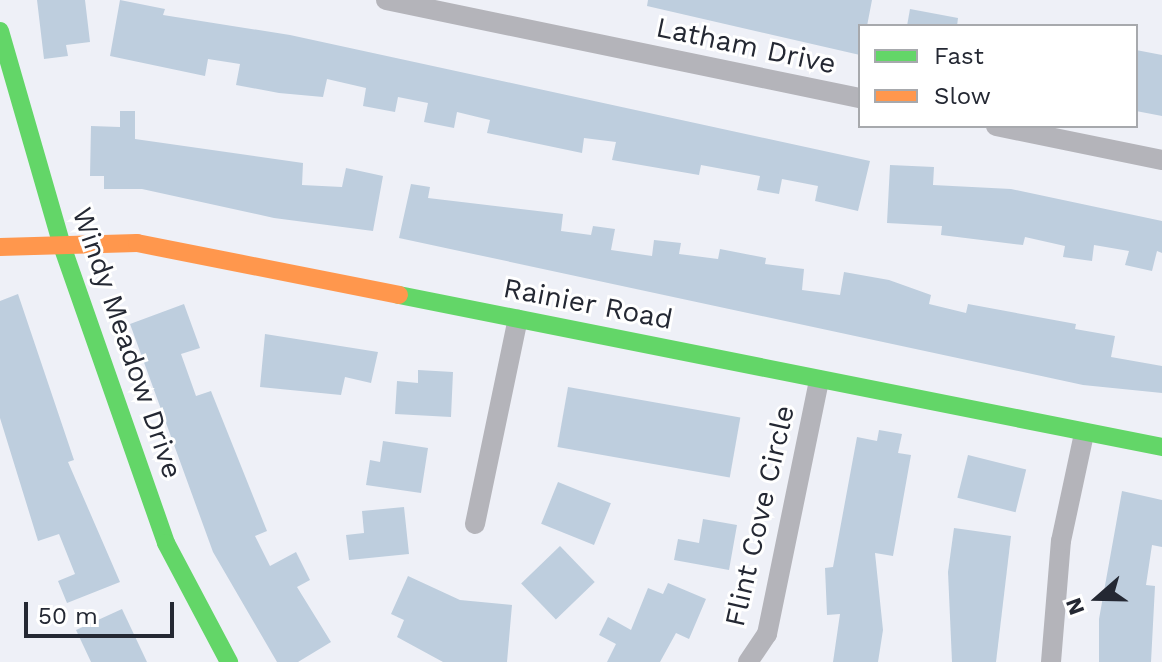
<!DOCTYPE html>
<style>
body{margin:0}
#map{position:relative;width:1162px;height:662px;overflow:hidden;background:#eef0f7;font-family:"Work Sans",sans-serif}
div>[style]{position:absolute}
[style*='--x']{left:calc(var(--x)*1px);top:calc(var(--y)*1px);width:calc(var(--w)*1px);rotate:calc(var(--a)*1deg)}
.building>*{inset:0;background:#becede;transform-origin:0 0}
.street>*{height:20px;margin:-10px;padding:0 10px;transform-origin:10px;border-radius:10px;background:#b4b4ba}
.fast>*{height:18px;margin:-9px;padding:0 9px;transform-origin:9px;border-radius:9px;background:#63d668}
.slow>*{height:18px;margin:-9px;padding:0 9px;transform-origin:9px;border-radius:9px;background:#ff974d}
span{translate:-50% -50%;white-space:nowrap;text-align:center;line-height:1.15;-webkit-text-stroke:6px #fff;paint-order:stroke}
.street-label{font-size:28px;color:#242833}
.legend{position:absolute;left:858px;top:24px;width:280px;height:104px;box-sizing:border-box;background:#fff;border:2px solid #a7a9ad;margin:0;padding:10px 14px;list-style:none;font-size:24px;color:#242833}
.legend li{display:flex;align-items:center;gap:16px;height:40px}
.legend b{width:40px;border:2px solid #a7a9ad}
.north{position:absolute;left:1058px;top:558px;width:80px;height:80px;-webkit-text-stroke:6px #fff;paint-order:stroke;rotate:250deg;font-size:22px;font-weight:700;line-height:32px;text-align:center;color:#242833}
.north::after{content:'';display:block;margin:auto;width:28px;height:36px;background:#242833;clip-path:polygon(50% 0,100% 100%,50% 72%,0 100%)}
.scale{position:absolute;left:24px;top:602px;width:150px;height:36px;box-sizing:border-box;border:4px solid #242833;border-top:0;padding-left:10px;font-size:24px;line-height:28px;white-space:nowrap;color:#242833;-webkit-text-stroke:6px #fff;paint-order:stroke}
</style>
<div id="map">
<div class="building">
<div style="clip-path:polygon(37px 0,85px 0,90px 42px,66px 45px,68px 56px,44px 59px)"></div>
<div style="clip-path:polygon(120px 0,165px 9px,163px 15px,290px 35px,870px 161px,858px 211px,815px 201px,818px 186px,782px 179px,779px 194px,757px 190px,760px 176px,701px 165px,699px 175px,612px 160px,616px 142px,584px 138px,582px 153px,487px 133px,490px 120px,457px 112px,454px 128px,424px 122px,428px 103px,398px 97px,395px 112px,363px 106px,366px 88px,327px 79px,323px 97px,279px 93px,236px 85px,240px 64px,208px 59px,205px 76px,110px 56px)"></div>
<div style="clip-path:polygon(648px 0,872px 0,867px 26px,860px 26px,860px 55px,647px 6px)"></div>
<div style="clip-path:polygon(910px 9px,958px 18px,957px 26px,907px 26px)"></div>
<div style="clip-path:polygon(1136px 50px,1162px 55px,1162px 116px,1136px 111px)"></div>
<div style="clip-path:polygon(120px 111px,135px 111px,135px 139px,303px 163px,302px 185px,342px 187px,346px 168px,383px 176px,373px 231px,274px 218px,142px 189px,104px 189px,104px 176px,90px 176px,91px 126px,120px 127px)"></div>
<div style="clip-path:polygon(890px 165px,934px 167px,933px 185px,1011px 189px,1162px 221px,1162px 253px,1157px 251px,1152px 271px,1125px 265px,1129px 251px,1094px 245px,1092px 261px,1063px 257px,1065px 246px,1025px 237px,1023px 245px,941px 235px,942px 226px,887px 223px)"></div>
<div style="clip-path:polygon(411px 184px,430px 187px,428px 198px,563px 214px,561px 231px,591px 235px,593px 226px,615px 229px,611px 250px,652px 256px,654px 240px,681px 243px,679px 254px,718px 259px,720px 249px,766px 258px,765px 264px,804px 269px,802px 290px,840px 295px,844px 272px,889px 280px,931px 295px,929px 304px,966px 313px,968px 304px,1076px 324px,1075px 329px,1115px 336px,1111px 357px,1162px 366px,1162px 393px,1083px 385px,399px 238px)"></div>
<div style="clip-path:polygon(18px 294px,74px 460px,68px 462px,120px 582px,67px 603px,58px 581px,75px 574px,59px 534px,38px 541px,0 418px,0 301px)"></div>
<div style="clip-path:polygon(184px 304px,200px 348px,181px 354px,196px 396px,211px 391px,267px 531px,255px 536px,270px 566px,296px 552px,310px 580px,297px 587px,331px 642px,298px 662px,277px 662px,213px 552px,130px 324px)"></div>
<div style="clip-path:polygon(265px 334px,378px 352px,371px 383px,345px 377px,341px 395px,260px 387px)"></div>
<div style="clip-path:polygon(418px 370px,453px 372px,451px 417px,395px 414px,397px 381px,418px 383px)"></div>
<div style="left:568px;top:387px;width:175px;height:61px;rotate:10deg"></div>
<div style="clip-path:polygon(879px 430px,902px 434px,898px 453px,911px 455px,893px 556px,875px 553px,883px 630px,878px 662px,833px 662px,840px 614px,827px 615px,825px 568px,833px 567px,857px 437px,877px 441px)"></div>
<div style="clip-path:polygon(383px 441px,428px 448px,421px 493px,366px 485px,370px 460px,380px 462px)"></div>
<div style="left:968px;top:455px;width:60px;height:44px;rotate:14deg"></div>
<div style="left:558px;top:482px;width:57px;height:45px;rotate:22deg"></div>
<div style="clip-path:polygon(1122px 491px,1162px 500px,1162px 547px,1152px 545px,1146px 585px,1155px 586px,1151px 662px,1099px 662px,1099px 619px)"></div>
<div style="clip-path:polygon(404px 507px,409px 554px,349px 560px,346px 535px,364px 533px,362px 511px)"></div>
<div style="clip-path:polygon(703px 519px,737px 525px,729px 570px,674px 560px,678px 539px,699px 543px)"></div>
<div style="clip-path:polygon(954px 528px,1011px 536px,996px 662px,952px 662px,948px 572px)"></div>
<div style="left:560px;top:546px;width:50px;height:54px;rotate:46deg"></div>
<div style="clip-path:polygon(408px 576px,460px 600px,512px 605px,507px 662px,443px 662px,397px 637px,404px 620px,391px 614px)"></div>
<div style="clip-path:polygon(668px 583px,706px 599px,689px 639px,676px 633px,660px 662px,607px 662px,616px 644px,599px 635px,608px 617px,631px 630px,648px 588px,663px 594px)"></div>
<div style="clip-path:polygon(122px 609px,147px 662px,91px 662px,76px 630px)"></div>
</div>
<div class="street">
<div style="--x:386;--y:0;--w:484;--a:11.7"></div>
<div style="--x:996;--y:126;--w:169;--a:11.6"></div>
<div style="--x:475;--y:524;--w:209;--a:-78.2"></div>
<div style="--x:748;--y:662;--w:34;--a:-56"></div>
<div style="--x:767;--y:634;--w:259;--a:-78.4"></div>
<div style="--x:1051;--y:662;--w:121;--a:-85.3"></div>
<div style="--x:1061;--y:541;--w:109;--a:-77.9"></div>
</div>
<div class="fast">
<div style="--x:0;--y:31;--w:221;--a:73.9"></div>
<div style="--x:61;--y:243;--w:318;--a:70.7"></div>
<div style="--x:166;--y:543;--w:135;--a:62.1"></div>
<div style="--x:399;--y:295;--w:778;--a:11.27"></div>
</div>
<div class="slow">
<div style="--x:0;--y:247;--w:137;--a:-1.7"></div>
<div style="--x:137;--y:243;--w:267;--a:11.2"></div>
</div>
<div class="street-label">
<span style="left:746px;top:46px;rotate:12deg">Latham Drive</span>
<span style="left:588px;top:304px;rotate:11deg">Rainier Road</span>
<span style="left:127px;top:343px;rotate:71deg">Windy Meadow Drive</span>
<span style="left:760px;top:516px;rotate:-77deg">Flint Cove Circle</span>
</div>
<ul class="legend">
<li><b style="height:10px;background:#63d668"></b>Fast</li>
<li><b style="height:10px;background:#ff974d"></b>Slow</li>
</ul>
<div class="north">N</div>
<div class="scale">50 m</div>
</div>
